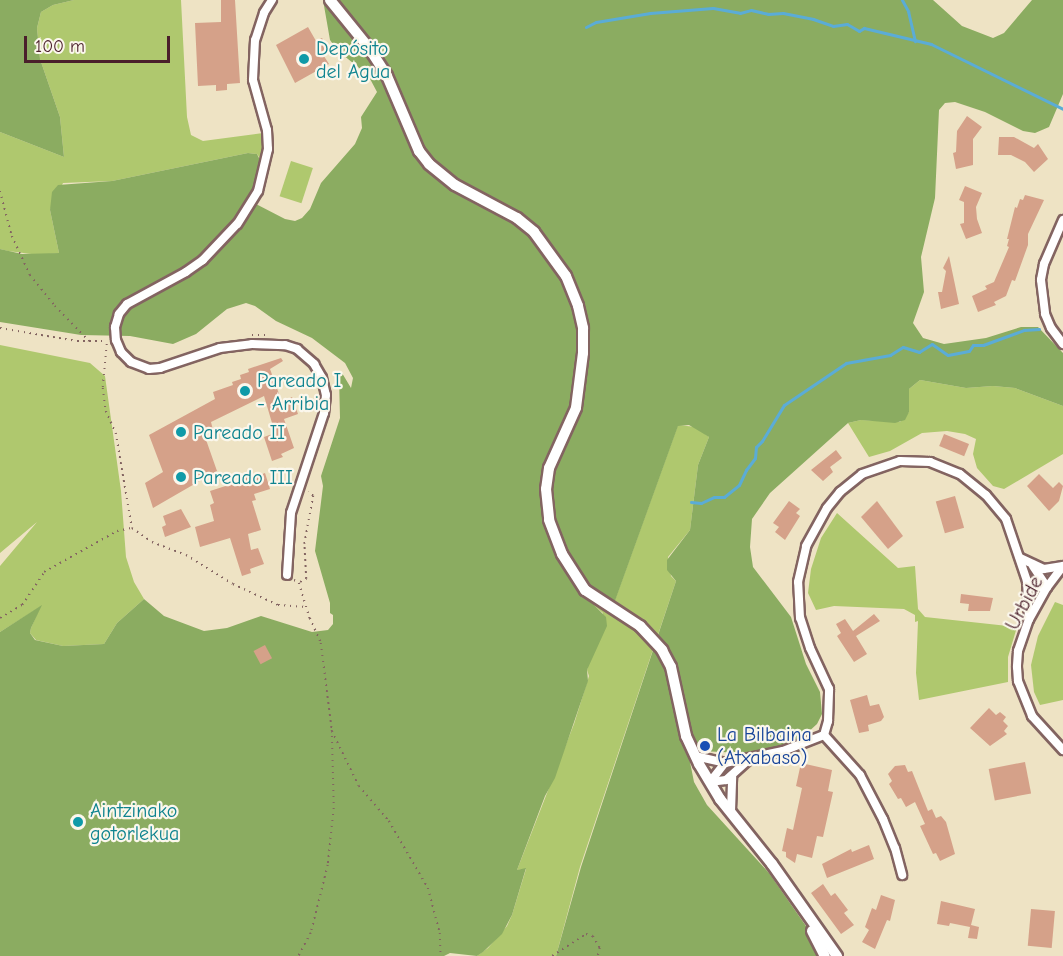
<!DOCTYPE html>
<meta charset="utf-8">
<style>
body{margin:0}
#map{position:relative;width:1063px;height:956px;overflow:hidden;background:#eee3c4;font-family:"Comic Neue",sans-serif}
div>[style]{position:absolute}
[style*='--x']{left:calc(var(--x)*1px);top:calc(var(--y)*1px);width:calc(var(--w)*1px);rotate:calc(var(--a)*1deg)}
.green>*{inset:0;background:#afc86e;transform-origin:0 0}
.forest>*{inset:0;background:#8bac61}
.stream>*{height:3px;margin:-1.5px;padding:0 1.5px;transform-origin:1.5px;border-radius:1.5px;background:#5bacd6}
.building>*{inset:0;background:#d5a189;transform-origin:0 0}
.path>*{height:1.5px;margin-top:-0.75px;transform-origin:0;background:repeating-linear-gradient(90deg,#836461 0 1.5px,transparent 0 6px)}
.roads{filter:drop-shadow(2px 0 #836461) drop-shadow(-2px 0 #836461) drop-shadow(0 2px #836461) drop-shadow(0 -2px #836461)}
.street>*{height:8px;margin:-4px;padding:0 4px;transform-origin:4px;border-radius:4px;background:#fff}
.secondary>*{height:10px;margin:-5px;padding:0 5px;transform-origin:5px;border-radius:5px;background:#fff}
.dots>*{width:16px;height:16px;translate:-50% -50%;box-sizing:border-box;border:3px solid #fbf7ec;border-radius:50%}
span{translate:-50% -50%;white-space:nowrap;text-align:center;line-height:1.15;-webkit-text-stroke:4.5px #fbf7ec;paint-order:stroke}
.culture-label{font-size:20px;color:#0d838f}
.left{translate:0 -50%;text-align:left}
.street-label{font-size:20px;color:#4a1f2b}
.transit-label{font-size:20px;color:#164399}
.scale{position:absolute;left:24px;top:36px;width:146px;height:27px;box-sizing:border-box;border:3px solid #4a1f2b;border-top:0;padding-left:8px;font-size:18px;line-height:21px;white-space:nowrap;color:#4a1f2b;-webkit-text-stroke:4px #fbf7ec;paint-order:stroke}
</style>
<div id="map">
<div class="green">
<div style="clip-path:polygon(74px 0,181px 0,187px 117px,191px 135px,203px 141px,263px 133px,265px 149px,260px 158px,257px 154px,248px 153px,112px 181px,63px 183px,50px 210px,59px 253px,39px 255px,8px 251px,0 249px,0 132px,64px 157px,60px 117px,40px 59px,37px 28px,41px 12px,53px 5px)"></div>
<div style="left:291px;top:161px;width:23px;height:37px;rotate:18deg"></div>
<div style="clip-path:polygon(0 345px,90px 363px,105px 376px,121px 491px,126px 557px,134px 582px,144px 599px,117px 623px,104px 644px,63px 646px,36px 640px,30px 633px,31px 628px,40px 607px,0 632px,0 566px,37px 522px,0 553px)"></div>
<div style="clip-path:polygon(920px 380px,966px 388px,993px 386px,1015px 388px,1063px 406px,1063px 454px,1004px 489px,993px 486px,977px 468px,973px 454px,976px 439px,965px 434px,947px 431px,922px 433px,890px 451px,869px 457px,848px 423px,861px 420px,900px 422px,909px 412px,909px 389px)"></div>
<div style="clip-path:polygon(678px 425px,696px 427px,709px 437px,698px 465px,690px 530px,668px 557px,671px 576px,676px 581px,580px 867px,556px 956px,477px 956px,488px 948px,507px 926px,512px 915px,526px 869px,517px 870px,574px 724px,589px 676px,587px 670px,603px 613px,590px 602px,611px 611px)"></div>
<div style="clip-path:polygon(837px 513px,898px 568px,915px 566px,918px 609px,925px 617px,1017px 627px,1008px 657px,1008px 682px,919px 700px,916px 673px,918px 621px,915px 622px,915px 615px,904px 609px,834px 606px,816px 610px,808px 593px,811px 569px,821px 538px)"></div>
<div style="clip-path:polygon(1055px 602px,1063px 605px,1063px 700px,1040px 705px,1034px 692px,1031px 665px,1038px 636px)"></div>
</div>
<div class="forest">
<div style="clip-path:polygon(0 0,74px 0,53px 5px,41px 12px,37px 28px,40px 59px,60px 117px,64px 157px,0 132px)"></div>
<div style="clip-path:polygon(323px 0,933px 0,962px 26px,993px 38px,1004px 33px,1032px 0,1063px 0,1063px 94px,1049px 127px,1035px 133px,1023px 131px,985px 112px,955px 102px,945px 103px,939px 110px,935px 198px,921px 257px,924px 292px,913px 323px,923px 338px,944px 344px,986px 338px,1021px 327px,1038px 327px,1063px 353px,1063px 406px,1015px 388px,993px 386px,966px 388px,920px 380px,909px 389px,909px 412px,905px 420px,895px 423px,861px 420px,848px 423px,770px 493px,752px 519px,750px 547px,753px 567px,791px 617px,806px 664px,820px 692px,822px 714px,817px 724px,806px 734px,782px 747px,743px 753px,700px 751px,689px 757px,694px 782px,707px 805px,769px 873px,808px 929px,818px 956px,556px 956px,581px 867px,676px 581px,667px 570px,667px 560px,690px 530px,698px 465px,709px 437px,689px 425px,678px 426px,611px 612px,593px 604px,606px 617px,607px 626px,587px 670px,588px 681px,555px 778px,545px 796px,517px 870px,526px 868px,512px 915px,502px 934px,483px 952px,477px 956px,450px 953px,444px 956px,0 956px,0 632px,42px 605px,31px 628px,30px 633px,35px 640px,63px 646px,104px 644px,117px 623px,144px 599px,164px 616px,204px 631px,227px 628px,261px 616px,312px 632px,328px 630px,333px 624px,333px 615px,330px 613px,330px 603px,315px 551px,323px 486px,321px 476px,340px 418px,339px 376px,342px 373px,351px 388px,353px 378px,345px 363px,312px 338px,276px 321px,255px 306px,246px 303px,227px 309px,196px 334px,173px 344px,130px 336px,81px 335px,0 322px,0 249px,22px 254px,59px 253px,50px 210px,52px 192px,58px 185px,112px 181px,248px 153px,257px 154px,261px 162px,256px 185px,248px 200px,285px 219px,295px 221px,302px 218px,310px 209px,321px 183px,355px 144px,362px 128px,361px 117px,377px 92px,368px 75px,338px 51px,330px 40px)"></div>
</div>
<div class="stream">
<div style="--x:902;--y:0;--w:13;--a:61"></div>
<div style="--x:908;--y:11;--w:31;--a:77"></div>
<div style="--x:586;--y:27;--w:11;--a:-27"></div>
<div style="--x:596;--y:22;--w:55;--a:-9.5"></div>
<div style="--x:650;--y:13;--w:63;--a:-4.5"></div>
<div style="--x:713;--y:8;--w:27;--a:10"></div>
<div style="--x:740;--y:13;--w:11;--a:-15"></div>
<div style="--x:751;--y:10;--w:17;--a:13"></div>
<div style="--x:768;--y:14;--w:15;--a:-4"></div>
<div style="--x:783;--y:13;--w:31;--a:11"></div>
<div style="--x:813;--y:19;--w:21;--a:19"></div>
<div style="--x:833;--y:26;--w:14;--a:-8"></div>
<div style="--x:847;--y:24;--w:14;--a:30"></div>
<div style="--x:859;--y:31;--w:6;--a:-31"></div>
<div style="--x:864;--y:28;--w:69;--a:13.4"></div>
<div style="--x:931;--y:44;--w:147;--a:26.2"></div>
<div style="--x:691;--y:502;--w:10;--a:6"></div>
<div style="--x:701;--y:503;--w:14;--a:-25"></div>
<div style="--x:714;--y:497;--w:10;--a:0"></div>
<div style="--x:724;--y:497;--w:19;--a:-39"></div>
<div style="--x:739;--y:485;--w:17;--a:-65"></div>
<div style="--x:746;--y:470;--w:15;--a:-53"></div>
<div style="--x:755;--y:458;--w:11;--a:-85"></div>
<div style="--x:756;--y:447;--w:8;--a:-45"></div>
<div style="--x:762;--y:441;--w:42;--a:-58.6"></div>
<div style="--x:784;--y:405;--w:75;--a:-34.1"></div>
<div style="--x:846;--y:363;--w:45;--a:-10.3"></div>
<div style="--x:890;--y:355;--w:15;--a:-32"></div>
<div style="--x:903;--y:347;--w:17;--a:17"></div>
<div style="--x:919;--y:352;--w:15;--a:-32"></div>
<div style="--x:932;--y:344;--w:19;--a:35"></div>
<div style="--x:948;--y:355;--w:21;--a:-11"></div>
<div style="--x:969;--y:351;--w:7;--a:-56"></div>
<div style="--x:973;--y:345;--w:10;--a:0"></div>
<div style="--x:983;--y:345;--w:44;--a:-20.1"></div>
<div style="--x:1024;--y:330;--w:15;--a:-4"></div>
</div>
<div class="building">
<div style="clip-path:polygon(221px 0,235px 0,240px 83px,227px 84px,227px 90px,216px 91px,216px 85px,198px 86px,195px 23px,221px 22px)"></div>
<div style="clip-path:polygon(308px 27px,316px 41px,322px 38px,329px 50px,322px 53px,329px 64px,295px 83px,276px 45px)"></div>
<div style="clip-path:polygon(967px 116px,982px 127px,973px 139px,973px 165px,956px 169px,953px 153px,956px 152px,957px 131px)"></div>
<div style="clip-path:polygon(999px 137px,1014px 137px,1034px 148px,1038px 144px,1048px 159px,1034px 172px,1025px 162px,1011px 155px,998px 155px)"></div>
<div style="clip-path:polygon(965px 186px,982px 193px,976px 207px,977px 219px,982px 233px,966px 239px,960px 224px,964px 223px,964px 202px,959px 200px)"></div>
<div style="clip-path:polygon(1025px 195px,1044px 200px,1028px 234px,1028px 245px,1015px 281px,1012px 280px,1006px 296px,994px 302px,996px 305px,978px 312px,972px 296px,987px 289px,985px 286px,994px 282px,1009px 247px,1007px 246px,1009px 239px,1007px 239px,1015px 207px,1017px 208px,1020px 199px,1023px 200px)"></div>
<div style="clip-path:polygon(949px 256px,959px 304px,941px 309px,938px 292px,942px 292px,946px 271px,943px 268px)"></div>
<div style="clip-path:polygon(281px 358px,283px 361px,270px 369px,282px 402px,292px 397px,298px 414px,284px 419px,294px 448px,281px 454px,283px 457px,272px 461px,264px 437px,275px 433px,264px 396px,211px 422px,213px 430px,204px 434px,217px 471px,153px 508px,145px 483px,163px 472px,149px 435px,215px 399px,213px 392px,233px 385px,232px 382px,241px 379px,240px 375px,249px 372px,248px 369px)"></div>
<div style="left:944px;top:434px;width:27px;height:13px;rotate:22deg"></div>
<div style="clip-path:polygon(836px 450px,842px 458px,830px 467px,833px 472px,823px 481px,811px 470px)"></div>
<div style="clip-path:polygon(265px 473px,270px 489px,254px 494px,256px 500px,252px 501px,261px 530px,248px 534px,251px 550px,258px 548px,264px 564px,250px 569px,251px 573px,242px 576px,230px 538px,200px 547px,195px 527px,214px 521px,210px 505px,214px 503px,210px 491px,238px 482px,237px 478px,247px 475px,249px 479px)"></div>
<div style="clip-path:polygon(1039px 474px,1053px 488px,1059px 482px,1063px 486px,1059px 501px,1049px 511px,1027px 486px)"></div>
<div style="left:955px;top:496px;width:33px;height:20px;rotate:74deg"></div>
<div style="clip-path:polygon(789px 501px,800px 509px,796px 513px,800px 516px,785px 540px,775px 532px,779px 527px,773px 523px)"></div>
<div style="clip-path:polygon(877px 501px,903px 536px,888px 549px,861px 517px)"></div>
<div style="clip-path:polygon(181px 509px,191px 527px,165px 537px,162px 527px,166px 525px,163px 516px)"></div>
<div style="clip-path:polygon(961px 594px,993px 598px,990px 611px,968px 611px,969px 604px,960px 603px)"></div>
<div style="clip-path:polygon(874px 614px,880px 621px,856px 636px,867px 654px,854px 662px,837px 636px,841px 633px,836px 624px,845px 619px,853px 631px)"></div>
<div style="left:265px;top:645px;width:15px;height:13px;rotate:62deg"></div>
<div style="clip-path:polygon(867px 695px,870px 706px,879px 704px,884px 717px,881px 721px,868px 725px,869px 731px,859px 733px,850px 700px)"></div>
<div style="clip-path:polygon(989px 708px,996px 715px,1000px 712px,1006px 717px,1003px 721px,1008px 726px,1004px 731px,1007px 734px,990px 746px,970px 728px)"></div>
<div style="left:1025px;top:762px;width:32px;height:37px;rotate:79deg"></div>
<div style="clip-path:polygon(801px 763px,832px 770px,828px 791px,833px 792px,823px 837px,817px 836px,812px 858px,797px 854px,795px 863px,786px 857px,786px 852px,782px 851px,787px 828px,793px 830px,802px 788px,796px 786px)"></div>
<div style="clip-path:polygon(905px 765px,908px 772px,912px 771px,928px 811px,932px 809px,936px 818px,941px 816px,946px 822px,955px 854px,940px 861px,936px 853px,933px 854px,920px 826px,925px 824px,915px 802px,906px 807px,901px 798px,898px 799px,889px 784px,892px 781px,888px 774px,895px 766px)"></div>
<div style="clip-path:polygon(869px 845px,874px 859px,827px 878px,822px 864px,851px 849px,852px 852px)"></div>
<div style="clip-path:polygon(823px 884px,831px 896px,835px 893px,848px 910px,844px 913px,854px 925px,841px 934px,811px 893px)"></div>
<div style="clip-path:polygon(881px 895px,895px 900px,890px 921px,887px 920px,875px 949px,862px 942px,869px 930px,865px 927px,872px 908px,876px 910px)"></div>
<div style="clip-path:polygon(941px 901px,975px 909px,971px 925px,979px 927px,977px 939px,968px 938px,970px 927px,950px 923px,949px 926px,937px 924px)"></div>
<div style="left:1031px;top:909px;width:24px;height:37px;rotate:5deg"></div>
</div>
<div class="path">
<div style="--x:0;--y:191;--w:47;--a:75.1"></div>
<div style="--x:12;--y:236;--w:43;--a:65.2"></div>
<div style="--x:30;--y:275;--w:40;--a:51"></div>
<div style="--x:55;--y:306;--w:49;--a:45.8"></div>
<div style="--x:0;--y:328;--w:78;--a:9.6"></div>
<div style="--x:77;--y:341;--w:30;--a:0"></div>
<div style="--x:252;--y:335;--w:13;--a:0"></div>
<div style="--x:107;--y:344;--w:44;--a:95.2"></div>
<div style="--x:103;--y:388;--w:23;--a:83"></div>
<div style="--x:106;--y:411;--w:24;--a:66"></div>
<div style="--x:116;--y:433;--w:96;--a:80.4"></div>
<div style="--x:132;--y:528;--w:24;--a:35"></div>
<div style="--x:152;--y:542;--w:36;--a:21"></div>
<div style="--x:186;--y:555;--w:55;--a:31.7"></div>
<div style="--x:233;--y:584;--w:50;--a:25"></div>
<div style="--x:278;--y:605;--w:28;--a:4"></div>
<div style="--x:294;--y:580;--w:6;--a:31"></div>
<div style="--x:299;--y:583;--w:37;--a:73"></div>
<div style="--x:310;--y:618;--w:27;--a:66"></div>
<div style="--x:321;--y:643;--w:88;--a:82.8"></div>
<div style="--x:332;--y:730;--w:78;--a:88.5"></div>
<div style="--x:334;--y:808;--w:57;--a:96"></div>
<div style="--x:328;--y:865;--w:70;--a:104"></div>
<div style="--x:311;--y:933;--w:26;--a:118"></div>
<div style="--x:300;--y:582;--w:7;--a:-27"></div>
<div style="--x:306;--y:579;--w:35;--a:-93"></div>
<div style="--x:304;--y:544;--w:49;--a:-79.4"></div>
<div style="--x:313;--y:496;--w:6;--a:-141"></div>
<div style="--x:0;--y:618;--w:26;--a:-31"></div>
<div style="--x:22;--y:605;--w:40;--a:-56"></div>
<div style="--x:44;--y:572;--w:84;--a:-29.3"></div>
<div style="--x:117;--y:531;--w:14;--a:-12"></div>
<div style="--x:332;--y:731;--w:61;--a:63.9"></div>
<div style="--x:359;--y:786;--w:46;--a:49.4"></div>
<div style="--x:389;--y:821;--w:78;--a:59.8"></div>
<div style="--x:428;--y:888;--w:47;--a:75.1"></div>
<div style="--x:440;--y:933;--w:23;--a:88"></div>
<div style="--x:552;--y:956;--w:40;--a:-32.9"></div>
<div style="--x:586;--y:934;--w:7;--a:16"></div>
<div style="--x:593;--y:936;--w:14;--a:60"></div>
<div style="--x:600;--y:948;--w:8;--a:104"></div>
</div>
<div class="roads">
<div class="street">
<div style="--x:272;--y:0;--w:15;--a:122"></div>
<div style="--x:264;--y:13;--w:28;--a:108"></div>
<div style="--x:255;--y:40;--w:40;--a:92.9"></div>
<div style="--x:253;--y:80;--w:52;--a:74.4"></div>
<div style="--x:267;--y:130;--w:19;--a:87"></div>
<div style="--x:268;--y:149;--w:43;--a:103.4"></div>
<div style="--x:258;--y:191;--w:39;--a:122"></div>
<div style="--x:237;--y:224;--w:50;--a:133.4"></div>
<div style="--x:203;--y:260;--w:21;--a:145"></div>
<div style="--x:186;--y:272;--w:67;--a:151.5"></div>
<div style="--x:127;--y:304;--w:13;--a:129"></div>
<div style="--x:119;--y:314;--w:14;--a:107"></div>
<div style="--x:115;--y:327;--w:13;--a:86"></div>
<div style="--x:116;--y:340;--w:13;--a:67"></div>
<div style="--x:121;--y:352;--w:14;--a:45"></div>
<div style="--x:131;--y:362;--w:19;--a:21"></div>
<div style="--x:149;--y:369;--w:11;--a:-5"></div>
<div style="--x:160;--y:368;--w:63;--a:-18.4"></div>
<div style="--x:220;--y:348;--w:32;--a:-7"></div>
<div style="--x:252;--y:344;--w:33;--a:2"></div>
<div style="--x:285;--y:345;--w:13;--a:18"></div>
<div style="--x:297;--y:349;--w:23;--a:41"></div>
<div style="--x:314;--y:364;--w:16;--a:60"></div>
<div style="--x:322;--y:378;--w:17;--a:77"></div>
<div style="--x:326;--y:395;--w:18;--a:96"></div>
<div style="--x:324;--y:413;--w:105;--a:108.3"></div>
<div style="--x:291;--y:513;--w:62;--a:93.7"></div>
<div style="--x:1063;--y:220;--w:48;--a:113.4"></div>
<div style="--x:1044;--y:264;--w:16;--a:101"></div>
<div style="--x:1041;--y:280;--w:34;--a:83"></div>
<div style="--x:1045;--y:314;--w:15;--a:67"></div>
<div style="--x:1051;--y:328;--w:20;--a:53"></div>
<div style="--x:1020;--y:558;--w:26;--a:25"></div>
<div style="--x:1044;--y:569;--w:19;--a:-9"></div>
<div style="--x:1063;--y:566;--w:26;--a:127"></div>
<div style="--x:1047;--y:587;--w:37;--a:119"></div>
<div style="--x:1029;--y:619;--w:34;--a:109"></div>
<div style="--x:1018;--y:651;--w:16;--a:94"></div>
<div style="--x:1017;--y:667;--w:14;--a:86"></div>
<div style="--x:1018;--y:681;--w:38;--a:68"></div>
<div style="--x:1032;--y:716;--w:46;--a:47.6"></div>
<div style="--x:1027;--y:581;--w:38;--a:87"></div>
<div style="--x:824;--y:735;--w:54;--a:48"></div>
<div style="--x:860;--y:775;--w:50;--a:62.4"></div>
<div style="--x:883;--y:819;--w:31;--a:68"></div>
<div style="--x:895;--y:848;--w:28;--a:75"></div>
<div style="--x:695;--y:756;--w:31;--a:13"></div>
<div style="--x:725;--y:763;--w:59;--a:-11.7"></div>
<div style="--x:783;--y:751;--w:44;--a:-21.3"></div>
<div style="--x:824;--y:735;--w:15;--a:-74"></div>
<div style="--x:828;--y:721;--w:32;--a:-88"></div>
<div style="--x:829;--y:689;--w:45;--a:-114.9"></div>
<div style="--x:810;--y:648;--w:32;--a:-108"></div>
<div style="--x:800;--y:618;--w:36;--a:-93"></div>
<div style="--x:798;--y:582;--w:37;--a:-77"></div>
<div style="--x:806;--y:546;--w:43;--a:-61.1"></div>
<div style="--x:827;--y:508;--w:21;--a:-51"></div>
<div style="--x:840;--y:492;--w:28;--a:-39"></div>
<div style="--x:862;--y:474;--w:40;--a:-18.9"></div>
<div style="--x:900;--y:461;--w:30;--a:2"></div>
<div style="--x:930;--y:462;--w:32;--a:22"></div>
<div style="--x:960;--y:474;--w:33;--a:39"></div>
<div style="--x:986;--y:495;--w:31;--a:50"></div>
<div style="--x:1006;--y:519;--w:65;--a:71.3"></div>
<div style="--x:1027;--y:581;--w:11;--a:34"></div>
<div style="--x:1036;--y:587;--w:11;--a:0"></div>
<div style="--x:1047;--y:587;--w:25;--a:-124"></div>
<div style="--x:710;--y:782;--w:16;--a:-7"></div>
<div style="--x:726;--y:780;--w:30;--a:-42"></div>
<div style="--x:710;--y:782;--w:24;--a:-52"></div>
<div style="--x:731;--y:811;--w:34;--a:-88"></div>
</div>
<div class="secondary">
<div style="--x:330;--y:0;--w:62;--a:50.9"></div>
<div style="--x:369;--y:48;--w:33;--a:57"></div>
<div style="--x:387;--y:76;--w:82;--a:66.9"></div>
<div style="--x:419;--y:151;--w:16;--a:52"></div>
<div style="--x:429;--y:164;--w:33;--a:39"></div>
<div style="--x:455;--y:185;--w:70;--a:28"></div>
<div style="--x:517;--y:218;--w:22;--a:39"></div>
<div style="--x:534;--y:232;--w:54;--a:54"></div>
<div style="--x:566;--y:276;--w:32;--a:68"></div>
<div style="--x:578;--y:306;--w:23;--a:77"></div>
<div style="--x:583;--y:328;--w:25;--a:90"></div>
<div style="--x:583;--y:353;--w:55;--a:97.3"></div>
<div style="--x:576;--y:408;--w:66;--a:114.2"></div>
<div style="--x:549;--y:468;--w:21;--a:98"></div>
<div style="--x:546;--y:489;--w:31;--a:84"></div>
<div style="--x:549;--y:520;--w:36;--a:69"></div>
<div style="--x:562;--y:554;--w:43;--a:57.4"></div>
<div style="--x:585;--y:590;--w:66;--a:33.2"></div>
<div style="--x:640;--y:626;--w:33;--a:47"></div>
<div style="--x:662;--y:650;--w:19;--a:62"></div>
<div style="--x:671;--y:667;--w:71;--a:77.7"></div>
<div style="--x:686;--y:736;--w:31;--a:65"></div>
<div style="--x:699;--y:764;--w:41;--a:59"></div>
<div style="--x:720;--y:799;--w:83;--a:51.3"></div>
<div style="--x:772;--y:864;--w:113;--a:54.8"></div>
<div style="--x:812;--y:931;--w:28;--a:63"></div>
</div>
</div>
<div class="dots">
<div style="left:304px;top:59px;background:#0f9aa8"></div>
<div style="left:245px;top:391px;background:#0f9aa8"></div>
<div style="left:181px;top:432px;background:#0f9aa8"></div>
<div style="left:181px;top:477px;background:#0f9aa8"></div>
<div style="left:705px;top:746px;background:#1a4fb4"></div>
<div style="left:78px;top:822px;background:#0f9aa8"></div>
</div>
<div class="culture-label">
<span class="left" style="left:316px;top:60px">Depósito<br>del Agua</span>
<span class="left" style="left:257px;top:392px">Pareado I<br>- Arribia</span>
<span class="left" style="left:193px;top:432px">Pareado II</span>
<span class="left" style="left:193px;top:477px">Pareado III</span>
<span class="left" style="left:90px;top:822px">Aintzinako<br>gotorlekua</span>
</div>
<div class="street-label">
<span style="left:1024px;top:603px;rotate:-62deg">Urbide</span>
</div>
<div class="transit-label">
<span class="left" style="left:717px;top:746px">La Bilbaina<br>(Atxabaso)</span>
</div>
<div class="scale">100 m</div>
</div>
